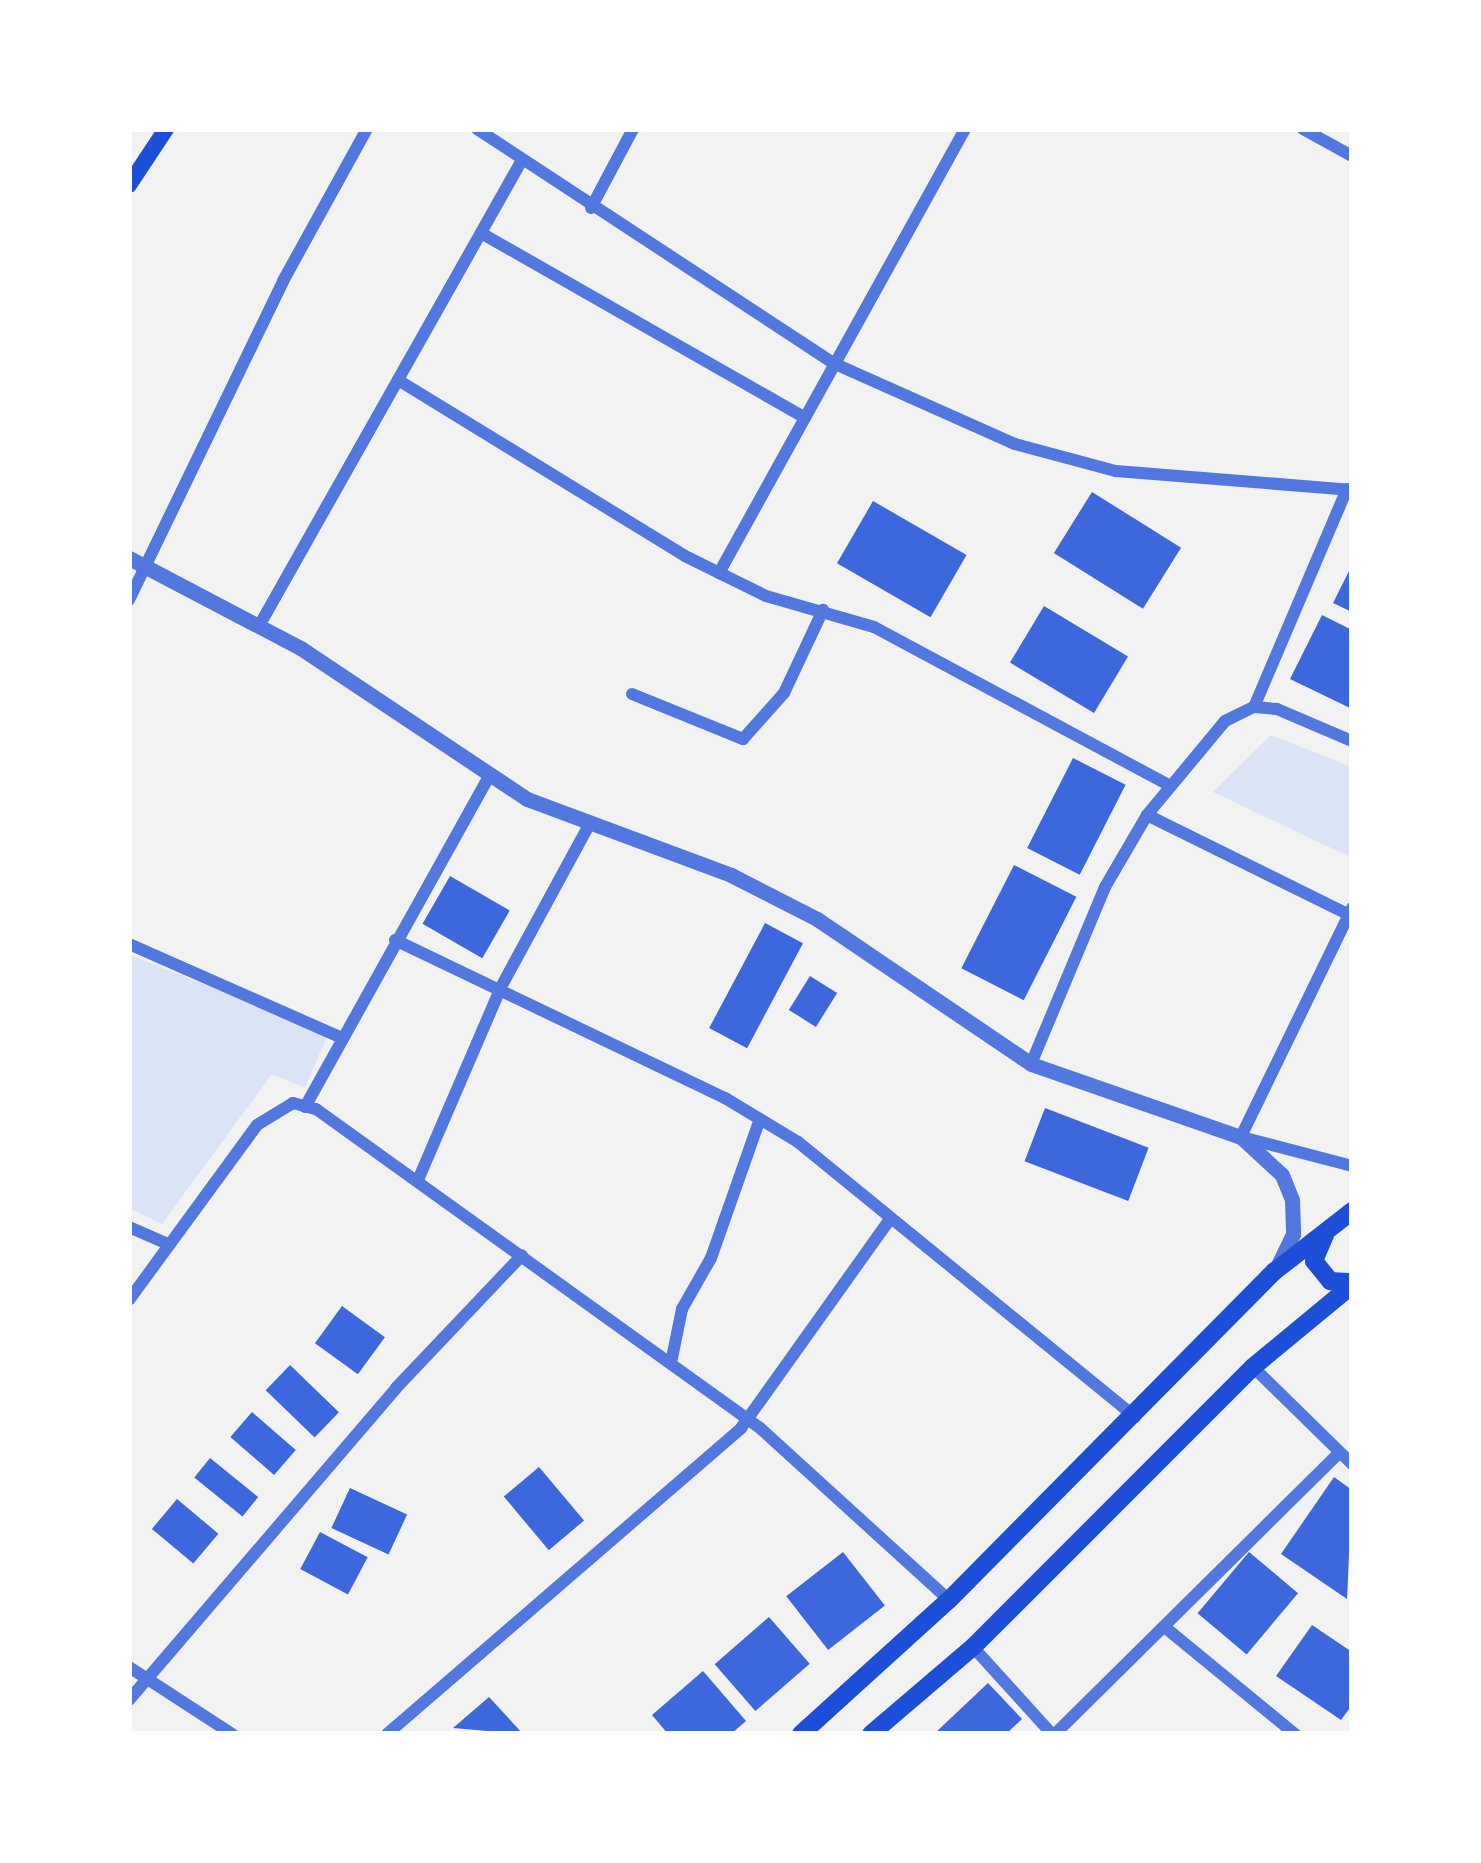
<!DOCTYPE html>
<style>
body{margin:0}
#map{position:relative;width:1481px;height:1863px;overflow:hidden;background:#f2f2f2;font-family:Commissioner,sans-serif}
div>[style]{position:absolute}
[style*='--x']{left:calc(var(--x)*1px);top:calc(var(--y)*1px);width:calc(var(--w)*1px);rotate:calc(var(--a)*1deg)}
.green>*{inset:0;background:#dbe4f7}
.building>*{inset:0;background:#3d67dc;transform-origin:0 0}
.minor>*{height:12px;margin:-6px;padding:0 6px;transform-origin:6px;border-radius:6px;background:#5277de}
.tertiary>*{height:15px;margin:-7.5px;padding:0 7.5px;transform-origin:7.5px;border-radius:7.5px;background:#5277de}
.secondary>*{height:16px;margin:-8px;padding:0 8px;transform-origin:8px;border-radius:8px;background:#1d4ed8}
.primary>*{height:18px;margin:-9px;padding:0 9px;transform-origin:9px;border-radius:9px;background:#1d4ed8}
span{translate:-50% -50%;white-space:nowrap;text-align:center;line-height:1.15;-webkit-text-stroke:12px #fff;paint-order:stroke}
.frame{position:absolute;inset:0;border:132px solid #fff;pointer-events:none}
</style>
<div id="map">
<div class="green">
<div style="clip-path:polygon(1271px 735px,1352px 767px,1352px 858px,1213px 792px)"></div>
<div style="clip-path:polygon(131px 955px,328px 1034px,305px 1088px,272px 1074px,162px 1224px,129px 1208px)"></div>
</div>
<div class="building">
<div style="left:1092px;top:492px;width:105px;height:72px;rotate:32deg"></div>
<div style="left:873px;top:501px;width:108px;height:72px;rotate:30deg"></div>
<div style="clip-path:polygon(1352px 565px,1352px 612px,1333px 603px)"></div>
<div style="left:1044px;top:606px;width:98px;height:66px;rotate:31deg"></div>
<div style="clip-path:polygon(1322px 615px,1352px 630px,1352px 709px,1290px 679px)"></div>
<div style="left:1073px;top:758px;width:59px;height:101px;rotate:27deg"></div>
<div style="left:1014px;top:865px;width:70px;height:116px;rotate:27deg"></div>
<div style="left:450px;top:876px;width:69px;height:55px;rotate:30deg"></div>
<div style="left:765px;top:923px;width:43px;height:119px;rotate:28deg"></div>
<div style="left:810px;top:976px;width:32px;height:40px;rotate:32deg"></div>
<div style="left:1045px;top:1108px;width:111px;height:57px;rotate:21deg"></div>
<div style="left:342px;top:1306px;width:53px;height:46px;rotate:36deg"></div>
<div style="left:290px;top:1365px;width:68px;height:35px;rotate:44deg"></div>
<div style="left:252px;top:1412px;width:58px;height:33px;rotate:41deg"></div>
<div style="left:210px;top:1458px;width:62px;height:25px;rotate:39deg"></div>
<div style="left:539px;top:1467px;width:70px;height:46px;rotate:50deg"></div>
<div style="clip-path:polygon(1334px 1477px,1352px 1490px,1347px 1599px,1281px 1554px)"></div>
<div style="left:350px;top:1488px;width:63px;height:44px;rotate:25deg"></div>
<div style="left:177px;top:1499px;width:54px;height:39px;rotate:40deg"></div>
<div style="left:320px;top:1532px;width:54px;height:42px;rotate:28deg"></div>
<div style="left:843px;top:1552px;width:68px;height:72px;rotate:52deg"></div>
<div style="left:1249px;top:1552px;width:64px;height:80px;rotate:40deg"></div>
<div style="left:769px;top:1617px;width:62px;height:72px;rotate:49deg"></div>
<div style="clip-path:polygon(1312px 1625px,1352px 1652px,1352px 1705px,1341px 1720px,1276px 1676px)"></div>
<div style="clip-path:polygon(703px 1671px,746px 1721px,731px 1734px,668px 1734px,652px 1715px)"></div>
<div style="clip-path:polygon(988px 1683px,1022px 1719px,1006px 1734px,934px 1734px)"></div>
<div style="clip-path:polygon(489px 1697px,523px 1734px,453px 1728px)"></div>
</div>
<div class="minor">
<div style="--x:477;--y:129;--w:426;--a:33.3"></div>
<div style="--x:833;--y:363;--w:199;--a:24"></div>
<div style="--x:1015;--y:444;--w:105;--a:15"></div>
<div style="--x:1116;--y:471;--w:237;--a:4.6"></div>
<div style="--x:1303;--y:129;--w:56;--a:28.9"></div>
<div style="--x:591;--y:208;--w:89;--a:-62"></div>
<div style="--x:481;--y:233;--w:372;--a:29.7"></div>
<div style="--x:398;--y:380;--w:337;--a:31.5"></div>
<div style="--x:685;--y:556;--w:90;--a:26.3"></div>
<div style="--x:766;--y:596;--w:112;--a:16"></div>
<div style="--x:874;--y:627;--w:336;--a:28.2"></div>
<div style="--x:719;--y:573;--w:508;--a:-61.01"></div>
<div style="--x:129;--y:600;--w:354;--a:-64.2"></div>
<div style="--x:283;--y:281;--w:174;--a:-61.1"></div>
<div style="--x:259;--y:626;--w:535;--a:-60.56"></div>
<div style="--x:632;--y:694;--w:120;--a:22.1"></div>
<div style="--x:743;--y:739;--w:62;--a:-48.3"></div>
<div style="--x:784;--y:693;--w:92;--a:-64.8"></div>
<div style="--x:1254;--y:707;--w:237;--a:-66.9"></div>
<div style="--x:1147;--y:815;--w:225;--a:26.3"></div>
<div style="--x:1352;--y:908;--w:254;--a:115.9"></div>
<div style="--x:1241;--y:1137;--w:115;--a:14.6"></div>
<div style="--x:395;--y:940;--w:366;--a:25.6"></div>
<div style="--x:725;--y:1098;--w:85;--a:31.1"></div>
<div style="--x:798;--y:1142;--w:435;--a:39.2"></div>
<div style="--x:129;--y:944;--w:231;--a:23.8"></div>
<div style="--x:1031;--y:1064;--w:192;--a:-67.3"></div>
<div style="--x:1105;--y:887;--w:83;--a:-59.7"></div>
<div style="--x:1147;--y:815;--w:122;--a:-50.3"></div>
<div style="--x:1225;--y:721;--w:32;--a:-26"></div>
<div style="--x:1254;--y:707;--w:23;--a:5"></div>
<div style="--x:1277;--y:709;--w:82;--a:23.1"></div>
<div style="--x:305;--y:1107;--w:378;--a:-60.9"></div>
<div style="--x:418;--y:1180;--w:210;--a:-66.7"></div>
<div style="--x:501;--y:987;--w:184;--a:-61.5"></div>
<div style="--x:129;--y:1227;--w:43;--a:23.6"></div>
<div style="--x:129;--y:1300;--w:217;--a:-53.8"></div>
<div style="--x:257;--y:1125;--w:42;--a:-31.4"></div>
<div style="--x:293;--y:1103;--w:24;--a:15"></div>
<div style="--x:316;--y:1109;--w:547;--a:35.7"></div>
<div style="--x:760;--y:1428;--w:256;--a:42.3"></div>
<div style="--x:671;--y:1363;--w:55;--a:-78.5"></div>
<div style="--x:682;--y:1309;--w:59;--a:-60.4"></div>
<div style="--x:711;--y:1258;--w:147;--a:-70.6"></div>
<div style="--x:1253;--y:1367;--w:139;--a:44.4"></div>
<div style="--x:1167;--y:1629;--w:166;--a:39.4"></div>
<div style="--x:973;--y:1647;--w:118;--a:47.8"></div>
<div style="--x:129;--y:1667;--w:123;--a:33"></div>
<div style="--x:129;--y:1700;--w:411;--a:-49.4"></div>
<div style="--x:396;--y:1388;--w:183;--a:-46.5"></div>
<div style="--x:387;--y:1734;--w:468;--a:-40.8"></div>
<div style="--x:741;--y:1428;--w:257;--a:-54.5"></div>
<div style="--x:1055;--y:1734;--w:397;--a:-44.7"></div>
</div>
<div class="tertiary">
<div style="--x:129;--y:558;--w:195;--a:27.7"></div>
<div style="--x:302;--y:649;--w:270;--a:33.7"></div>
<div style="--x:527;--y:799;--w:218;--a:20.4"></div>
<div style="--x:731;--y:875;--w:97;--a:27.1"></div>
<div style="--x:817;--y:919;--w:258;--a:34.1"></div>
<div style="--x:1031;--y:1064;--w:222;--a:19.2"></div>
<div style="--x:1241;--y:1137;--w:56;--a:42.8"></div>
<div style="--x:1282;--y:1175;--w:27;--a:68"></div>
<div style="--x:1292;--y:1200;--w:34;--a:88"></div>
<div style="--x:1293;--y:1234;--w:41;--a:115.9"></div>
</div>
<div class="secondary">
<div style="--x:129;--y:185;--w:67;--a:-56.5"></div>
</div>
<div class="primary">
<div style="--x:1325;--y:1235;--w:28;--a:113"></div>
<div style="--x:1314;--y:1261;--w:26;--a:51"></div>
<div style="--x:1330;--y:1281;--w:22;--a:3"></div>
<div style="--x:801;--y:1734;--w:200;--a:-42.2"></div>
<div style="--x:949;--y:1600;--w:463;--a:-45.3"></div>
<div style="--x:1275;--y:1271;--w:98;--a:-37.9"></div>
<div style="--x:871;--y:1734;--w:134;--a:-40.5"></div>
<div style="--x:973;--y:1647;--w:396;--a:-45"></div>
<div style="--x:1253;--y:1367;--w:129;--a:-39.6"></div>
</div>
<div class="frame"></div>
</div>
